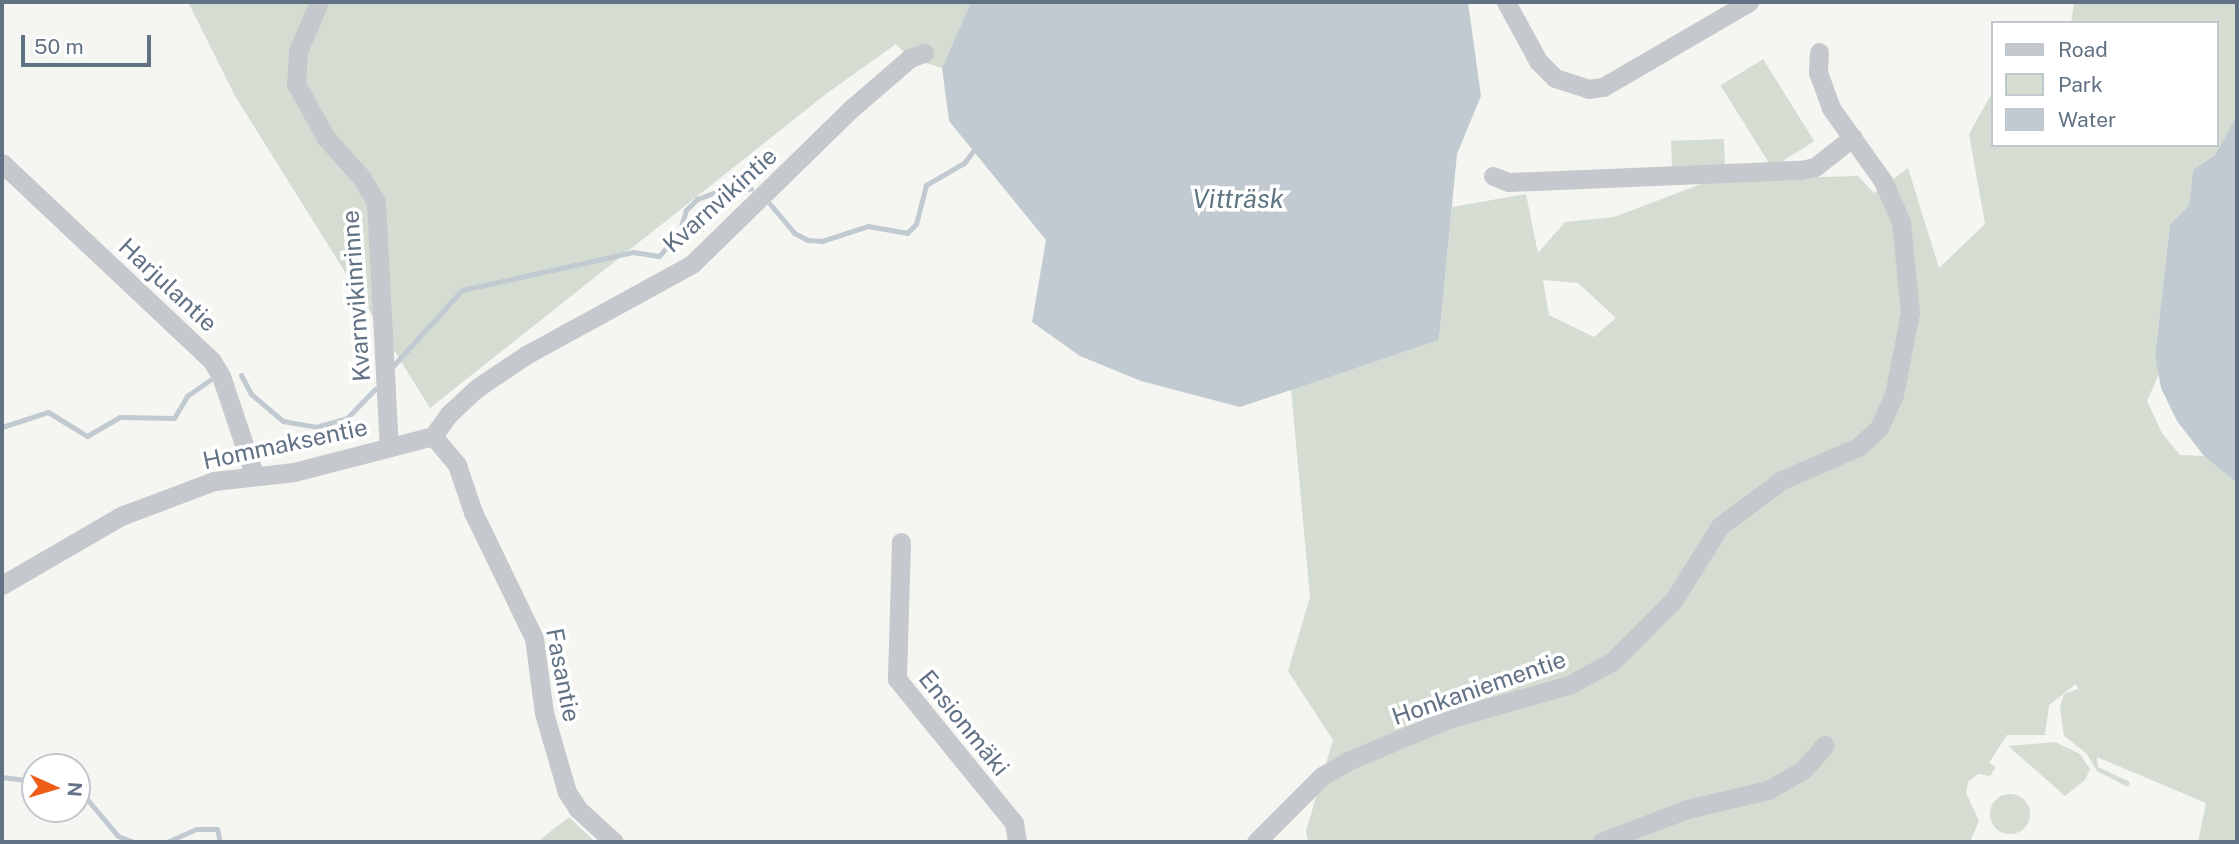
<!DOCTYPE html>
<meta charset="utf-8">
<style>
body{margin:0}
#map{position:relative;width:2239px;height:844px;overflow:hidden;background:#f5f6f1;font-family:"Public Sans",sans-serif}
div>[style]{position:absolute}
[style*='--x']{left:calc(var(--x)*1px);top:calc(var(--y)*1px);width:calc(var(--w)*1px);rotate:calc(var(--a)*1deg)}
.green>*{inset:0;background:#d5ddd2;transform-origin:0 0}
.round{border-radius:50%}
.water>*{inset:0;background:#c0cad0}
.stream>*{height:5px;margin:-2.5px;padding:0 2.5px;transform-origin:2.5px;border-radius:2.5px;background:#c0cad0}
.minor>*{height:19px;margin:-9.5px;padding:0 9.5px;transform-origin:9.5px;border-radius:9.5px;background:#c5c8cc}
span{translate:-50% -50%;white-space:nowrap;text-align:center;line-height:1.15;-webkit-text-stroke:7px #fff;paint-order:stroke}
.street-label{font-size:24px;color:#627285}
.water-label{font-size:26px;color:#5e7582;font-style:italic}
.frame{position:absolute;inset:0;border:4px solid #627285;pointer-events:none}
.legend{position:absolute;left:1991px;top:21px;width:228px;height:126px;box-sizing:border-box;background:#fff;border:2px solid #c0c7ce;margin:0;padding:9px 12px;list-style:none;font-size:21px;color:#627285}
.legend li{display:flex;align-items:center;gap:14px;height:35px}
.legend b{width:35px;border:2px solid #c0c7ce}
.north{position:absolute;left:21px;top:753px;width:70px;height:70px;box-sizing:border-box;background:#fff;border:2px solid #c0c7ce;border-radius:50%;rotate:94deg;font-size:19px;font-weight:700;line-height:28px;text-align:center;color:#627285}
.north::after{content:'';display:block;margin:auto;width:24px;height:32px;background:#ef5e18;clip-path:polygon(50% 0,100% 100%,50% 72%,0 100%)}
.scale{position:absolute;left:21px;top:35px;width:130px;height:32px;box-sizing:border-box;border:4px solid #627285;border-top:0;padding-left:9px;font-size:21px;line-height:24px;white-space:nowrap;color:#627285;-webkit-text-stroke:5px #fff;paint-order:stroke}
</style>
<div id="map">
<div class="green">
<div style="clip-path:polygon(188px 2px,971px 2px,942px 68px,910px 58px,896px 44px,826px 94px,430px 408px,235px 96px)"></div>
<div style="clip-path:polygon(evenodd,2074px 2px,2237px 2px,2237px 115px,2215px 155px,2193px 170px,2189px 205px,2170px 224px,2155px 355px,2159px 374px,2147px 401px,2162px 433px,2180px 455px,2204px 456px,2237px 483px,2237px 842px,2198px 842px,2206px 803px,2097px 757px,2098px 767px,2130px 782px,2128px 787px,2097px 771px,2086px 753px,2064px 736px,2060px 707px,2064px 694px,2078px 689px,2076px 684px,2049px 705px,2045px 735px,2007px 735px,1989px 763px,1996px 767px,1990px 776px,1978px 774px,1968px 782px,1966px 793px,1979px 821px,1970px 842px,1308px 842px,1306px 831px,1333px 740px,1288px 671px,1310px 597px,1291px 389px,1439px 340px,1452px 207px,1526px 194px,1538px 253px,1565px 222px,1614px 217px,1712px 180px,1858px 176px,1874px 193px,1908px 168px,1939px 268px,1985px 224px,1969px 134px,1992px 93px,1992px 145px,2216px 145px,2216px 23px,2071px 23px,2074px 2px,1543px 280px,1578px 283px,1616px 318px,1594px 337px,1549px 315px,1543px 280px)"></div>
<div style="left:1763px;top:59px;width:97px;height:50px;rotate:58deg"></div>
<div style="left:1724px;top:139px;width:26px;height:53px;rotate:88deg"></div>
<div style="clip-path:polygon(2055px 742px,2080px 754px,2090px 769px,2085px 780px,2065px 796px,2008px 746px)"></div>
<div class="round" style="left:1990px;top:794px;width:40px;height:40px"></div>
<div style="clip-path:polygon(569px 817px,595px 842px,537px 842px)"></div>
</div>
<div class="water">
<div style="clip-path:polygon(971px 2px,1468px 2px,1481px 96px,1457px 154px,1439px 340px,1240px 407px,1141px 381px,1080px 356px,1032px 322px,1046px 240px,949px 121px,942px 68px)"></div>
<div style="clip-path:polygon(2237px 115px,2237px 483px,2204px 456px,2177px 421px,2161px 388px,2155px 355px,2170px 224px,2189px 205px,2193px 170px,2215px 155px)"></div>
</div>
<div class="stream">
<div style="--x:770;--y:204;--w:38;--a:50"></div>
<div style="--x:794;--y:233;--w:16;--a:27"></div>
<div style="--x:808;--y:240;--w:14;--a:4"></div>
<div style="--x:822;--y:241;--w:48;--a:-18.1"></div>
<div style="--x:868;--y:226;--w:40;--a:10"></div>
<div style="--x:907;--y:233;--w:13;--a:-45"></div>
<div style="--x:916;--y:224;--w:40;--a:-75.6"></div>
<div style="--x:926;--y:185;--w:44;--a:-30.1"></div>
<div style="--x:964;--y:163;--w:15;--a:-53"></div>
<div style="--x:393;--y:366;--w:103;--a:-47.8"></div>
<div style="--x:462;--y:290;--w:175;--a:-12.5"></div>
<div style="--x:633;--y:252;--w:26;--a:9"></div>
<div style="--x:659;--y:256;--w:30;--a:-49"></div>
<div style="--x:679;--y:233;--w:24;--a:-73"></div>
<div style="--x:686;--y:210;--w:16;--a:-45"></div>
<div style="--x:697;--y:199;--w:33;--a:-20"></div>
<div style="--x:728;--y:188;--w:23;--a:2"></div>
<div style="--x:241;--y:375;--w:21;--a:62"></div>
<div style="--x:251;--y:394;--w:42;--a:40.2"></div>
<div style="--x:283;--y:421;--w:34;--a:10"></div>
<div style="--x:316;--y:427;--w:32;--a:-16"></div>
<div style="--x:347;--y:418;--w:40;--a:-46"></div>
<div style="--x:2;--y:427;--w:48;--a:-18.1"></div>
<div style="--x:48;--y:412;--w:46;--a:31.6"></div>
<div style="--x:87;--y:436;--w:38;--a:-30"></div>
<div style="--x:120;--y:417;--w:54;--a:1.1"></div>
<div style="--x:174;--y:418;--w:26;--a:-59"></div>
<div style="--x:187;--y:396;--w:28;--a:-35"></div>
<div style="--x:2;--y:777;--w:33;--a:7"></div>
<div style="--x:77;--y:787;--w:64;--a:50.1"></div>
<div style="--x:118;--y:836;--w:17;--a:21"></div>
<div style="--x:167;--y:842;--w:32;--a:-24"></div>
<div style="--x:196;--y:829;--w:21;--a:0"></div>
<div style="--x:217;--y:829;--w:13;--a:77"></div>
</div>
<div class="minor">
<div style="--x:319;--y:2;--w:53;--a:113.2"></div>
<div style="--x:298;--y:51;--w:33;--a:93"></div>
<div style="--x:296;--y:84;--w:62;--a:60.9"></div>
<div style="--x:326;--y:138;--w:52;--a:48.1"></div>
<div style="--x:361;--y:177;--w:29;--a:59"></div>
<div style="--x:376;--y:202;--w:245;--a:87"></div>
<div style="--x:1506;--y:2;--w:67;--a:61.5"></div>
<div style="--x:1538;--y:61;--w:24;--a:45"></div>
<div style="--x:1555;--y:78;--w:35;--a:18"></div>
<div style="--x:1588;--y:89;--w:15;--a:-8"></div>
<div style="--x:1603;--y:87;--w:169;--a:-30.2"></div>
<div style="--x:2;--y:163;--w:289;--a:43.3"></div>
<div style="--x:212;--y:361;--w:17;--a:59"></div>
<div style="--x:221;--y:376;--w:103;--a:71.4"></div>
<div style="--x:1493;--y:176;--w:17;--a:21"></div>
<div style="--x:1509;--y:182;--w:292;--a:-2.4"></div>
<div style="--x:1801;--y:170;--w:14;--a:-12"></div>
<div style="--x:1815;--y:167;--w:48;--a:-38.3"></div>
<div style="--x:433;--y:436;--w:27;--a:-54"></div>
<div style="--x:449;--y:414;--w:38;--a:-43"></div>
<div style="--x:477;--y:388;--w:59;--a:-34"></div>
<div style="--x:526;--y:355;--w:189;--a:-28.7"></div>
<div style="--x:692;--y:264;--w:223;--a:-44.3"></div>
<div style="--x:852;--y:108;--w:77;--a:-40.8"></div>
<div style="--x:910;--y:58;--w:15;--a:-20"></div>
<div style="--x:433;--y:436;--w:38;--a:50"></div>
<div style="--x:457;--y:465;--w:50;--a:71.2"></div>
<div style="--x:473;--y:512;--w:140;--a:64.2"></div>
<div style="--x:534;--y:638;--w:76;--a:82.4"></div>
<div style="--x:544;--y:713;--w:82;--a:73.8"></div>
<div style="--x:567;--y:792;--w:20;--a:57"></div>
<div style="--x:578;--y:809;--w:49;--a:42.5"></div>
<div style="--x:901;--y:542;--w:137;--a:91.7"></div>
<div style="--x:897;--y:679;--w:186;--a:50.9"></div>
<div style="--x:1014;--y:823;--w:19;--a:81"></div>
<div style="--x:2;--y:585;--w:138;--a:-30.1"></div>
<div style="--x:121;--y:516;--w:99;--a:-20.6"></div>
<div style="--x:214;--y:481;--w:81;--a:-6.4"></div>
<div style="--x:294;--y:472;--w:144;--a:-14.5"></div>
<div style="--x:1256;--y:842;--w:93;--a:-45"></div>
<div style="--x:1322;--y:776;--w:30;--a:-30"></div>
<div style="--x:1348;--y:761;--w:105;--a:-22.9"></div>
<div style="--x:1445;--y:720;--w:129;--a:-15.8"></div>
<div style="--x:1569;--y:685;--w:50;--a:-28.6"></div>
<div style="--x:1613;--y:661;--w:85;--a:-45"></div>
<div style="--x:1673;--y:601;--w:89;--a:-57.9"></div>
<div style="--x:1720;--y:526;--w:77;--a:-36.6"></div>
<div style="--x:1782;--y:480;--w:83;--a:-23.5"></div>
<div style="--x:1858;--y:447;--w:28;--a:-42"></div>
<div style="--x:1879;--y:428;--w:36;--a:-66"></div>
<div style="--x:1894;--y:395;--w:84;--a:-79"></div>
<div style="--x:1910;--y:313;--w:91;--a:-95.6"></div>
<div style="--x:1901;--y:222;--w:45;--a:-113.7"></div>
<div style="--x:1883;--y:181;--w:90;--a:-125.5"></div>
<div style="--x:1831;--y:108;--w:38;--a:-110"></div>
<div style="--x:1818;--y:72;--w:20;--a:-87"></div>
<div style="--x:1601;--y:842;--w:92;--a:-21"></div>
<div style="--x:1687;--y:809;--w:83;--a:-13.2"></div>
<div style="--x:1768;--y:790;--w:40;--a:-29.7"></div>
<div style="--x:1803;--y:770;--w:33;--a:-49"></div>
</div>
<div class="street-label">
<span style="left:720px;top:200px;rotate:-42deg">Kvarnvikintie</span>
<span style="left:168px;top:285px;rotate:43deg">Harjulantie</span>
<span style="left:356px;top:296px;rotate:-94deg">Kvarnvikinrinne</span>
<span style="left:285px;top:444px;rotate:-12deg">Hommaksentie</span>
<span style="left:563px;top:675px;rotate:79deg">Fasantie</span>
<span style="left:1479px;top:688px;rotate:-19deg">Honkaniementie</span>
<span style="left:964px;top:723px;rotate:51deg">Ensionmäki</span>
</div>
<div class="water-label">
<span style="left:1238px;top:199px">Vitträsk</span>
</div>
<div class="frame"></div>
<ul class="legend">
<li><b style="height:9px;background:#c5c8cc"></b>Road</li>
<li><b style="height:19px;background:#d5ddd2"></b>Park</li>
<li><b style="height:19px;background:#c0cad0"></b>Water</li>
</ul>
<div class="north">N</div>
<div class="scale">50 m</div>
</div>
